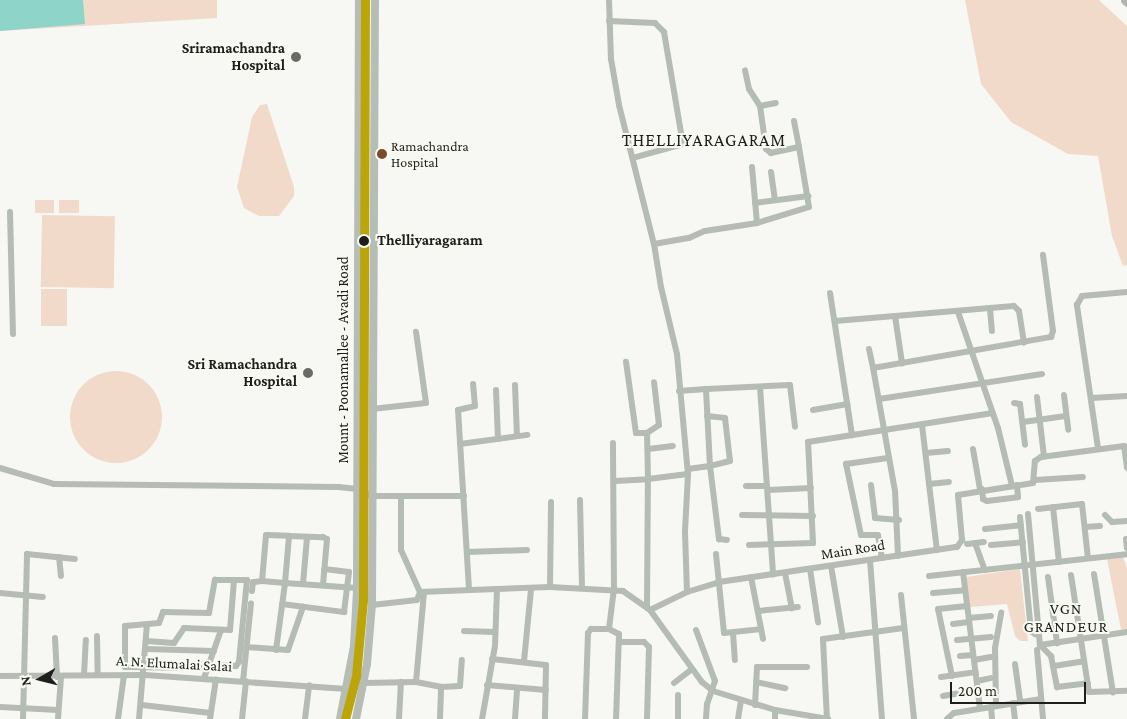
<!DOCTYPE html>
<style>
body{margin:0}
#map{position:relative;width:1127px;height:719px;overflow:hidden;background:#f7f8f3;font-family:"Crimson Pro",serif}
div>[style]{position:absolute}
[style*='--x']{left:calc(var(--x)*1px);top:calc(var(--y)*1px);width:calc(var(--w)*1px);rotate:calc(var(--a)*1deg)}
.green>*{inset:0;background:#f2daca;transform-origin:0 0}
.round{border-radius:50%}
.water>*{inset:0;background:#8fd4c8}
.minor>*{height:6px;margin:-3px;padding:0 3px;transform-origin:3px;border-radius:3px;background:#b4bcb4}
.major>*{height:8px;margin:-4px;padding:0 4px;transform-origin:4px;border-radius:4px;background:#b6bcb6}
.highway>*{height:9px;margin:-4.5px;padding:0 4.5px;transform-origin:4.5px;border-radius:4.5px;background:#b0b7af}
.metro-1>*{height:9px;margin:-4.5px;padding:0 4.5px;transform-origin:4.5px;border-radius:4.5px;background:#bca508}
.dots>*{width:14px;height:14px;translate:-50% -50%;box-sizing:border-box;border:2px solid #f8faf1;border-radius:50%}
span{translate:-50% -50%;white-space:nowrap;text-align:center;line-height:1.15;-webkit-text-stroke:4px #f8faf1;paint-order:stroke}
.bus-label{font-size:14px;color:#1e1f1c}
.left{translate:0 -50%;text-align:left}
.poi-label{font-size:15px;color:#1e1f1c;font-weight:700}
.right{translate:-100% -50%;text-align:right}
.stop-label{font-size:15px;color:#1e1f1c;font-weight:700}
.street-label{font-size:15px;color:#1e1f1c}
.neighbourhood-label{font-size:16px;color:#1e1f1c;letter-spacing:1px}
.quarter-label{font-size:18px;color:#1e1f1c;letter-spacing:1px}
.north{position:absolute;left:15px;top:654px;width:50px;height:50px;-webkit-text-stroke:4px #f8faf1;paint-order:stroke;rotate:262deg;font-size:14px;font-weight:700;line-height:20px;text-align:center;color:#1e1f1c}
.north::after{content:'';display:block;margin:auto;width:18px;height:22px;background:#1e1f1c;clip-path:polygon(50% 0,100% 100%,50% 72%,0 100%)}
.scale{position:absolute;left:950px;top:682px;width:136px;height:22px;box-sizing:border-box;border:2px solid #1e1f1c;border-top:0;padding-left:6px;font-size:15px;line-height:18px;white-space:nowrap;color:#1e1f1c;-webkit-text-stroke:4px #f8faf1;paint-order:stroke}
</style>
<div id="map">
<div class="green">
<div style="clip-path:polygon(0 0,217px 0,217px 18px,0 31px)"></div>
<div style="clip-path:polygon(965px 0,1099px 0,1127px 26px,1127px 265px,1123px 266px,1112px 236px,1098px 156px,1068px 154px,1011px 122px,981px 84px)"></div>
<div style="clip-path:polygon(267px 104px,294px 187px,294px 196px,279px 216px,259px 216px,244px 208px,237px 187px,252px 117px,260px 105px)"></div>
<div style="left:35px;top:200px;width:19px;height:13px"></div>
<div style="left:59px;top:200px;width:20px;height:13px"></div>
<div style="left:42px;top:215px;width:73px;height:72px;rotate:1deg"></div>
<div style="left:41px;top:289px;width:26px;height:37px"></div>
<div class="round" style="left:70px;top:371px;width:92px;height:92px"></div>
<div style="clip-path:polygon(1123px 557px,1127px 568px,1127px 629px,1121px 630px,1107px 559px)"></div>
<div style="clip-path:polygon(1020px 569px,1028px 641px,1020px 641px,1015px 636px,1007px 604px,970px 607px,966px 577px)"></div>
</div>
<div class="water">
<div style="clip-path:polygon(0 0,83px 0,85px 24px,0 31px)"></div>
</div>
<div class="minor">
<div style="--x:609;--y:0;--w:59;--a:88.1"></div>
<div style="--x:611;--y:59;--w:47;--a:80.1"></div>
<div style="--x:619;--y:105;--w:143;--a:75.9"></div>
<div style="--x:654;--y:244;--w:44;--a:80.8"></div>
<div style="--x:661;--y:287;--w:69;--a:76.6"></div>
<div style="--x:677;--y:354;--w:121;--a:84.8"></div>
<div style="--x:688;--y:474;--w:58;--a:93"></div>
<div style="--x:685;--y:532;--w:60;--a:88.1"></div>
<div style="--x:609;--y:21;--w:46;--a:2.5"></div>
<div style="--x:655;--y:23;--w:13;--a:45"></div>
<div style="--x:664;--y:32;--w:114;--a:80.4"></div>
<div style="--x:683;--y:144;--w:52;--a:164.4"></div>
<div style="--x:760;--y:106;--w:16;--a:-11"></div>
<div style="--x:794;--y:121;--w:26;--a:79"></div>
<div style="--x:752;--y:167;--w:56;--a:84.9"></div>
<div style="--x:771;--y:172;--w:28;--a:82"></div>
<div style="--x:755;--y:203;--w:54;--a:-7.4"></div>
<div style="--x:10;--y:212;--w:122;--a:88.6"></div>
<div style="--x:654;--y:244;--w:36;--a:-10"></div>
<div style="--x:689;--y:238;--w:17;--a:-24"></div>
<div style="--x:705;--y:231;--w:53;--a:-8.7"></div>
<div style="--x:757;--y:223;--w:54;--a:-17.1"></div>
<div style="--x:809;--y:207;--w:61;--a:-99.5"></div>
<div style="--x:799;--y:147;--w:29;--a:168"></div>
<div style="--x:771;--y:153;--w:6;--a:-141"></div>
<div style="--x:766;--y:149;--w:43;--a:-97.9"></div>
<div style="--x:760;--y:106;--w:20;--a:-123"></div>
<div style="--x:749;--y:89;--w:19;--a:-102"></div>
<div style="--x:830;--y:293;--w:144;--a:81.2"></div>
<div style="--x:990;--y:309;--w:22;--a:85"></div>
<div style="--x:958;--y:312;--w:123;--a:71"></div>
<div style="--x:998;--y:428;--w:60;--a:76.4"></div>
<div style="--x:895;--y:316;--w:119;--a:-4.8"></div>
<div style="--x:1014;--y:306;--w:7;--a:45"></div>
<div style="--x:1019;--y:311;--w:32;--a:81"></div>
<div style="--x:835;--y:321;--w:60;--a:-4.8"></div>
<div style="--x:895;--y:316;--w:48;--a:81.5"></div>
<div style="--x:869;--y:349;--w:19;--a:78"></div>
<div style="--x:515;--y:385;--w:51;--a:87.8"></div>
<div style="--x:760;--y:387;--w:188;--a:86"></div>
<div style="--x:496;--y:390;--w:49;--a:87.7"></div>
<div style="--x:679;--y:391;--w:27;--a:-4"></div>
<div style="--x:1064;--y:395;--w:35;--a:83"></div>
<div style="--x:1037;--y:397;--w:60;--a:83.3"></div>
<div style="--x:1091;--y:398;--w:36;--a:-3"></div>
<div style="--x:879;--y:399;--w:165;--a:-8.7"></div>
<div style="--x:1014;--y:403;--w:6;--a:9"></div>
<div style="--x:1020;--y:404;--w:41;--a:83"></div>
<div style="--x:372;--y:409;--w:54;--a:-6.3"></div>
<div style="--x:426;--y:403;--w:72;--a:-98"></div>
<div style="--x:813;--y:410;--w:35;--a:-10"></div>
<div style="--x:707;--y:416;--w:18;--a:6"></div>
<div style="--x:725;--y:418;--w:43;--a:83.4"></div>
<div style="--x:730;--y:461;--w:21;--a:166"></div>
<div style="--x:710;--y:466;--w:74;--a:83"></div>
<div style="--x:719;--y:539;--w:8;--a:7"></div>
<div style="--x:1023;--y:422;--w:43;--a:-7.9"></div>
<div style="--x:922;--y:425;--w:126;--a:83.2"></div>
<div style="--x:647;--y:433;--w:14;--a:-34"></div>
<div style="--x:659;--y:425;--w:43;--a:-96.6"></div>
<div style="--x:460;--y:444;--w:68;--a:-7.7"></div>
<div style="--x:1098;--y:448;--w:145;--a:-98.4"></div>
<div style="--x:1077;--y:305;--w:10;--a:-61"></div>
<div style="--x:1082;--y:296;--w:45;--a:-5.1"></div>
<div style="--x:648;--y:449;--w:25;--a:-7"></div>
<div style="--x:973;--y:449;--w:41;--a:80.1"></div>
<div style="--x:926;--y:453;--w:22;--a:-5"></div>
<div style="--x:0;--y:468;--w:56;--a:16.5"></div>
<div style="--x:54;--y:484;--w:284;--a:0.6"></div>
<div style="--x:338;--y:487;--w:20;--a:6"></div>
<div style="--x:358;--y:489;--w:15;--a:28"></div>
<div style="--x:371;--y:496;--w:93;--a:0"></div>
<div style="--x:688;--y:469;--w:22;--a:-8"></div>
<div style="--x:710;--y:466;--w:77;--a:-93"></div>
<div style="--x:706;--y:389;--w:84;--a:-2.7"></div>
<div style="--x:790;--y:385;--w:42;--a:83.2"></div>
<div style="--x:1035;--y:480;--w:48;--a:-3.6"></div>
<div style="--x:615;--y:481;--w:33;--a:-3"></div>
<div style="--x:648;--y:479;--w:46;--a:-91.2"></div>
<div style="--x:647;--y:433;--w:11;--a:180"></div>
<div style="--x:636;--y:433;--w:72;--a:-98"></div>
<div style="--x:929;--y:484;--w:20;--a:-6"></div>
<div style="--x:871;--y:485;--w:33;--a:83"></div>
<div style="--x:875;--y:518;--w:24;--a:5"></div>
<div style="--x:746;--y:486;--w:21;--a:0"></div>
<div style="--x:982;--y:489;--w:10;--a:84"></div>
<div style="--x:983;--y:499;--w:4;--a:27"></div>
<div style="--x:987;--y:501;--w:31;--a:-7"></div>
<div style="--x:1018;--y:497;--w:12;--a:-95"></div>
<div style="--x:768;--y:490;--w:43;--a:-2.7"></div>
<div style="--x:401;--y:497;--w:53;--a:90"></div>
<div style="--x:401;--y:550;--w:46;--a:65.7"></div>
<div style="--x:580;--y:500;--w:88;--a:88.7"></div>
<div style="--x:1053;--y:507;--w:55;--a:83.8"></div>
<div style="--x:1038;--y:509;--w:44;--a:-6.5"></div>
<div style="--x:1082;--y:504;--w:54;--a:83.7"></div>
<div style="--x:1028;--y:514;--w:132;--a:84.8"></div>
<div style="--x:1040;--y:645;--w:16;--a:45"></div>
<div style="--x:1051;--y:656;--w:32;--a:79"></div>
<div style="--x:1057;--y:687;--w:31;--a:-7"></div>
<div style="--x:742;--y:515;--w:71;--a:0.8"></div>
<div style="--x:1105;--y:515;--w:10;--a:45"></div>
<div style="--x:1112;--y:522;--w:15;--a:-4"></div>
<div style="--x:1020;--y:517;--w:115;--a:84.5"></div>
<div style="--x:1031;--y:631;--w:5;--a:37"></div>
<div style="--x:1035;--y:634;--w:6;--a:-51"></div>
<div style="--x:1085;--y:527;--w:15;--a:-4"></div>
<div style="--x:985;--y:529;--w:36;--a:-6"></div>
<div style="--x:1126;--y:539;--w:9;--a:84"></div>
<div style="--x:975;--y:543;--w:29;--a:70"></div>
<div style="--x:967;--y:544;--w:17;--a:-7"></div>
<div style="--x:749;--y:545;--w:64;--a:-1.8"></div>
<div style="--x:813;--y:543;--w:101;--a:-92.8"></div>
<div style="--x:808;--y:442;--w:187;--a:-8.9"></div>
<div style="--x:991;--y:545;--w:32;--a:-5"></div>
<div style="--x:467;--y:552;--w:60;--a:-1.9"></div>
<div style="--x:716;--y:554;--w:79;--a:84.2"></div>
<div style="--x:724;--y:633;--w:37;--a:-6"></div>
<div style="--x:898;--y:556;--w:65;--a:-92.6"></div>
<div style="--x:895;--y:491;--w:125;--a:-100.1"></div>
<div style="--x:873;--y:368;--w:181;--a:-9.9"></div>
<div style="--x:1051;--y:337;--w:6;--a:-72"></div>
<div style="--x:1053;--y:331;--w:77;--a:-97.5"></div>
<div style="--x:59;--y:557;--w:19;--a:84"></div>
<div style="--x:882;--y:558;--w:23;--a:-100"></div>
<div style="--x:878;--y:535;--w:17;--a:180"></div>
<div style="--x:861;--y:535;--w:73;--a:-101.9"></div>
<div style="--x:846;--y:464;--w:42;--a:-8.1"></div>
<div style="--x:870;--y:560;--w:159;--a:85.7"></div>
<div style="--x:831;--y:566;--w:72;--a:80.4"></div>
<div style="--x:810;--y:569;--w:54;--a:81.4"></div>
<div style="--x:963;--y:572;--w:137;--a:82.9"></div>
<div style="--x:785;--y:573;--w:36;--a:79"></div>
<div style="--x:1094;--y:574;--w:120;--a:80.9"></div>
<div style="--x:1071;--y:575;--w:118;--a:81.3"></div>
<div style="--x:1089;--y:692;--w:38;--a:-2"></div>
<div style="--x:929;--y:576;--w:199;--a:-6.3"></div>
<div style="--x:751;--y:577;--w:63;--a:79"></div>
<div style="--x:1048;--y:577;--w:67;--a:82.2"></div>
<div style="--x:262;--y:581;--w:23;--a:5"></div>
<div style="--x:285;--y:583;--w:47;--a:-85.1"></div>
<div style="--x:289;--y:536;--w:34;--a:2"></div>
<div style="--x:323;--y:537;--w:4;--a:27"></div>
<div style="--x:327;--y:539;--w:46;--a:95"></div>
<div style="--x:303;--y:584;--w:47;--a:-85.1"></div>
<div style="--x:550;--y:587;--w:85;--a:-89.3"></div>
<div style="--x:469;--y:589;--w:179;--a:-93.5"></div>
<div style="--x:458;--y:410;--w:17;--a:-13"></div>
<div style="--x:475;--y:406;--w:22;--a:-95"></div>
<div style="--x:252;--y:591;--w:9;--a:-84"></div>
<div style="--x:253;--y:582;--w:9;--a:-6"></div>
<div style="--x:262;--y:581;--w:46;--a:-85"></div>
<div style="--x:266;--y:535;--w:23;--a:2"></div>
<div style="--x:420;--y:592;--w:130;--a:-2.2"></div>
<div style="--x:550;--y:587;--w:73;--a:3.1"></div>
<div style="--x:623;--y:591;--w:33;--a:35"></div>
<div style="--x:650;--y:610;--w:89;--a:54.2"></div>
<div style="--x:702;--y:682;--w:14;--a:39"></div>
<div style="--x:713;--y:691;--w:65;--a:17"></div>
<div style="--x:775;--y:710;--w:54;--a:9.6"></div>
<div style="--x:0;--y:593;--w:43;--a:5.3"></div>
<div style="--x:933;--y:593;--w:32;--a:-5"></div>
<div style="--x:901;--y:595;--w:125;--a:84"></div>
<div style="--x:282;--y:604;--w:63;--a:7.4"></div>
<div style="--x:344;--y:612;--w:40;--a:-82.9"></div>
<div style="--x:349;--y:572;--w:25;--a:-173"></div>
<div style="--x:372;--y:605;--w:45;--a:-6.3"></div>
<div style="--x:417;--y:600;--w:9;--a:-69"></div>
<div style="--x:647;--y:608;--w:129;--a:-89.6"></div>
<div style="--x:648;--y:479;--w:40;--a:-7.1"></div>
<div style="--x:650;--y:610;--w:41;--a:-25.9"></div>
<div style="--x:687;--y:592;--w:34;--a:-17"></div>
<div style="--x:719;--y:582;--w:241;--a:-8.4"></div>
<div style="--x:957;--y:547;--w:9;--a:-54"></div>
<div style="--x:962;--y:540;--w:45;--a:-95.1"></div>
<div style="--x:958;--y:495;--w:76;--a:-9.1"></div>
<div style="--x:1033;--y:483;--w:22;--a:-85"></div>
<div style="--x:1035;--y:461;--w:7;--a:-34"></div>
<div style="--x:1041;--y:457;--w:84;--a:-7.5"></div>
<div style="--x:1124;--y:446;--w:22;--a:82"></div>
<div style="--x:758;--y:611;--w:40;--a:-5.7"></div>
<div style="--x:969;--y:618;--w:22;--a:-5"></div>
<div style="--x:953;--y:624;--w:16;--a:-7"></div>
<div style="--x:609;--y:629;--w:38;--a:-83"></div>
<div style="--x:614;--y:591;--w:148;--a:-90.4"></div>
<div style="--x:696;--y:630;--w:54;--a:69.6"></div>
<div style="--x:715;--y:681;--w:24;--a:109"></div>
<div style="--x:707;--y:704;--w:15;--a:94"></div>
<div style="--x:464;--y:631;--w:31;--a:2"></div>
<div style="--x:733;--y:633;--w:27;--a:86"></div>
<div style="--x:97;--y:636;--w:39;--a:89"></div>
<div style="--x:55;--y:638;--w:39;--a:87"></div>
<div style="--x:957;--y:640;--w:34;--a:-5"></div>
<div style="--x:146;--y:641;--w:28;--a:4"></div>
<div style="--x:174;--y:643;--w:18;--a:-56"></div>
<div style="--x:184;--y:628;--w:46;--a:2.5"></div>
<div style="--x:230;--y:630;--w:50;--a:-85.4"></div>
<div style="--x:619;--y:642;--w:25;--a:0"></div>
<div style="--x:644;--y:642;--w:7;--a:45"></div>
<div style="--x:649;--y:647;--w:72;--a:91.6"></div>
<div style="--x:1040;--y:645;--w:88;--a:-8.5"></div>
<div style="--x:246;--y:647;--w:42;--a:4.1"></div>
<div style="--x:288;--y:650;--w:46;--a:-70.8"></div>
<div style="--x:146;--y:649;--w:68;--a:1.7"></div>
<div style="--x:276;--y:650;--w:68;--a:-82.3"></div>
<div style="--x:285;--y:583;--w:72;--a:4"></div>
<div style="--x:1037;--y:650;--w:69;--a:85"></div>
<div style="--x:960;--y:656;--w:13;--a:-4"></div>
<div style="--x:492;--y:659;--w:54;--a:6.3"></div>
<div style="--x:546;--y:665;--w:54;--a:91.1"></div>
<div style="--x:974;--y:660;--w:17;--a:-10"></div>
<div style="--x:524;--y:661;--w:72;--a:-84.4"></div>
<div style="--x:1015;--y:664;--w:37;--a:82"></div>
<div style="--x:1054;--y:666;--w:30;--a:-9"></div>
<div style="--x:206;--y:668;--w:81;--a:-179.3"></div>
<div style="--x:125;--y:667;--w:41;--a:-90"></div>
<div style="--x:125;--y:626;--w:34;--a:-5"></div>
<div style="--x:159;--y:623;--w:12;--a:-70"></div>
<div style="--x:163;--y:612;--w:46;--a:1.2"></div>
<div style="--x:209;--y:613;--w:34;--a:-80"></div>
<div style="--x:215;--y:580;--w:32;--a:0"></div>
<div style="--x:247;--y:580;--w:82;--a:95.6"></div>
<div style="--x:239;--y:662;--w:5;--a:127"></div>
<div style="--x:236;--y:666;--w:26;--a:-178"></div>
<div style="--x:84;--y:675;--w:35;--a:-87"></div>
<div style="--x:0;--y:676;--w:145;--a:-0.4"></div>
<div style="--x:145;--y:675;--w:202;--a:4"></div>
<div style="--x:952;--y:676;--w:68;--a:-101.8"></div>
<div style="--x:938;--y:609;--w:29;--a:-6"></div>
<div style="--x:941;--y:677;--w:35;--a:-8"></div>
<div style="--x:204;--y:678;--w:51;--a:-70.5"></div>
<div style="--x:243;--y:681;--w:78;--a:-84.1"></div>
<div style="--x:977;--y:681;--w:14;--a:-12"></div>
<div style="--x:416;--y:682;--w:90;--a:-84.9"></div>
<div style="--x:756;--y:682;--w:30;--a:12"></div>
<div style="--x:364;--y:683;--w:52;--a:-1.1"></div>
<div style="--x:416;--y:682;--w:25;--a:11"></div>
<div style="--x:441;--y:687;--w:19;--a:-3"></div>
<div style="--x:460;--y:686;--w:26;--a:-86"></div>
<div style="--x:674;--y:683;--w:23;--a:-38"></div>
<div style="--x:487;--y:685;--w:59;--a:4.8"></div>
<div style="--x:943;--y:696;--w:36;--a:-10"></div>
<div style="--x:1013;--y:703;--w:16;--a:83"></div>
<div style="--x:142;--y:705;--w:69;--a:6.6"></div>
<div style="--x:755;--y:705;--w:38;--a:-87"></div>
<div style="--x:757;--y:667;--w:50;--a:0"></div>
<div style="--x:996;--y:705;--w:57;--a:-91"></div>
<div style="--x:995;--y:648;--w:36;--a:-80"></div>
<div style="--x:0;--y:707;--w:58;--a:3"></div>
<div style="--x:991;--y:707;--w:12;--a:85"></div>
<div style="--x:23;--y:719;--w:165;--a:-88.6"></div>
<div style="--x:27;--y:554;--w:48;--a:5.9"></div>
<div style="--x:58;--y:719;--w:42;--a:-85.9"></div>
<div style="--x:118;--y:719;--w:44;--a:-82.2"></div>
<div style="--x:139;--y:719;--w:95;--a:-85.2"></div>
<div style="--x:210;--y:719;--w:40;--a:-81.5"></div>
<div style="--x:242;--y:719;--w:38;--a:-84"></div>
<div style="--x:305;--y:719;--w:34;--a:-83"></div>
<div style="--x:399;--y:719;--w:37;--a:-87"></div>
<div style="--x:440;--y:719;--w:32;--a:-88"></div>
<div style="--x:482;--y:719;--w:74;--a:-79.9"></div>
<div style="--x:495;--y:646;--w:57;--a:-88"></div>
<div style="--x:515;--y:719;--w:31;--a:-86"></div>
<div style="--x:585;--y:719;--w:86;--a:-88"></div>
<div style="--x:588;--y:633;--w:5;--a:-53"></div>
<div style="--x:591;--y:629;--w:18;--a:0"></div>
<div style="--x:609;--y:629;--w:11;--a:27"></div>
<div style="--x:619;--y:634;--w:85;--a:92"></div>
<div style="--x:678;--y:719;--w:24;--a:-90"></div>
<div style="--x:738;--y:719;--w:18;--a:-81"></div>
<div style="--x:775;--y:719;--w:9;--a:-90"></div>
<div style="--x:827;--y:719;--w:80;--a:-92.9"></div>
<div style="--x:823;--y:639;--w:81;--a:-7.8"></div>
<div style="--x:947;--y:719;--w:9;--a:-41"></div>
<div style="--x:954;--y:713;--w:88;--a:-9.1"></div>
</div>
<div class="major">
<div style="--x:340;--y:719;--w:74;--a:-79.1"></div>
<div style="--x:354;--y:646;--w:56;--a:-86.9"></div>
<div style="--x:357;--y:590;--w:590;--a:-89.81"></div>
<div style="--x:356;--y:719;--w:56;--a:-78.7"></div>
<div style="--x:367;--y:664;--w:59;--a:-85.2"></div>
<div style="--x:372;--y:605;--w:605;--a:-89.72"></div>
</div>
<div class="highway">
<div style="--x:1125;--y:0;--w:3;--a:45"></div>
</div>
<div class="metro-1">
<div style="--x:345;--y:719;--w:44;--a:-75.7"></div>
<div style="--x:356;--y:676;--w:76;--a:-84.7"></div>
<div style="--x:363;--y:600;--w:600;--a:-89.81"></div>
</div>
<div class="dots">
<div style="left:296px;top:57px;background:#6a6b67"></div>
<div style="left:382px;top:154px;background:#7a4b2a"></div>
<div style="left:364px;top:241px;background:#1e1f1c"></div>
<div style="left:308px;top:373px;background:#6a6b67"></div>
</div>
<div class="bus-label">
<span class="left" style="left:391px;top:154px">Ramachandra<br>Hospital</span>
</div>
<div class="poi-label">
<span class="right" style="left:285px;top:57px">Sriramachandra<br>Hospital</span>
<span class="right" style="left:297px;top:373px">Sri Ramachandra<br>Hospital</span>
</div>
<div class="stop-label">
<span class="left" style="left:377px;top:241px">Thelliyaragaram</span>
</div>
<div class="street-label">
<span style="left:344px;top:360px;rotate:-90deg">Mount - Poonamallee - Avadi Road</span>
<span style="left:853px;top:550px;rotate:-9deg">Main Road</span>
<span style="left:174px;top:664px;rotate:3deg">A. N. Elumalai Salai</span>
</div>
<div class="neighbourhood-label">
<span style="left:1066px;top:618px">VGN<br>GRANDEUR</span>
</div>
<div class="quarter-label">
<span style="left:704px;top:140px">THELLIYARAGARAM</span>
</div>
<div class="north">N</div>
<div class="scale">200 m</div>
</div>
